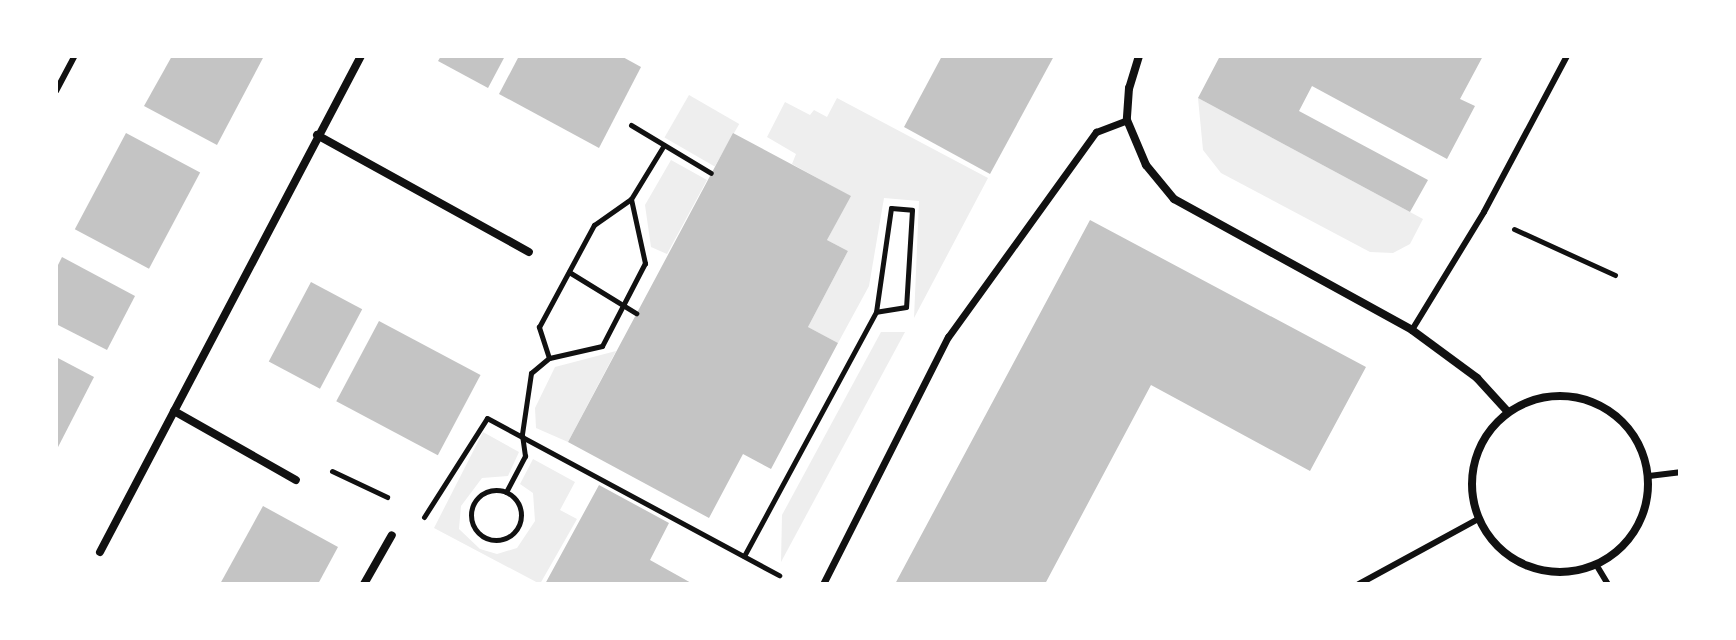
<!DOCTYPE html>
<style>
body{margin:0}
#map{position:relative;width:1736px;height:640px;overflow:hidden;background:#fff;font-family:Mulish,sans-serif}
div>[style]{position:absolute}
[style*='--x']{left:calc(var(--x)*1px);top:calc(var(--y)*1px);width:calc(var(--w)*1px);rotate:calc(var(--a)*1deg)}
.green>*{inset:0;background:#eee;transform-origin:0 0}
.building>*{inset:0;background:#c4c4c4;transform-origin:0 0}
.path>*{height:5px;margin:-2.5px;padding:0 2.5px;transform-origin:2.5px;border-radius:2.5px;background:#111}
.path>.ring{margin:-2.5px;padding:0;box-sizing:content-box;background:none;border:5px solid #111;border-radius:50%}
.service>*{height:6px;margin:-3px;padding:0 3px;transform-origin:3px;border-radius:3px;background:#111}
.pedestrian>*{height:7px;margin:-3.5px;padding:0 3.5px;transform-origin:3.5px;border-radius:3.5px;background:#111}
.minor>*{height:8px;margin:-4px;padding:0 4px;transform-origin:4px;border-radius:4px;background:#111}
.minor>.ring{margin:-4px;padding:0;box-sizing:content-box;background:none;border:8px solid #111;border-radius:50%}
span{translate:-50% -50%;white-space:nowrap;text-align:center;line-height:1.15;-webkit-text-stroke:8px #fff;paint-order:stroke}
.frame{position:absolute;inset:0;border:58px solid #fff;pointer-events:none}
</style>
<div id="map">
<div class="green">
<div style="left:689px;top:95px;width:58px;height:49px;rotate:30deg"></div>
<div style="clip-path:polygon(837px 98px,988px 178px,914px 318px,919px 201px,884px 198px,869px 286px,838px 343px,808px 327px,848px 251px,827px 240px,850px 196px,792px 164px,796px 154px,767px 137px,785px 102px,810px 115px,814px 110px,827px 117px)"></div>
<div style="clip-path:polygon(1198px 98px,1423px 219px,1410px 244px,1393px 253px,1370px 252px,1221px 173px,1203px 150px)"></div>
<div style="clip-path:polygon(671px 160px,707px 180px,667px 254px,651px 247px,645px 205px)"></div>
<div style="clip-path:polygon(881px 332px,905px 332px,781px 562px,782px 515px)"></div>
<div style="clip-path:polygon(616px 351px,568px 442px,536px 428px,535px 408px,555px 367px)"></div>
<div style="clip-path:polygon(483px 432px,519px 452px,508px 476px,482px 478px,461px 506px,459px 529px,480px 549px,497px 554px,517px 548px,535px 521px,533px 493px,520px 484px,533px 459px,575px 482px,560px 510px,577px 519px,540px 584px,434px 528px)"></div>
</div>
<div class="building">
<div style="clip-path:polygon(172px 56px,264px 56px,217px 145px,144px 106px)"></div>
<div style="clip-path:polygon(441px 56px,505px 56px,488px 88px,438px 61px)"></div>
<div style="clip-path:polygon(519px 56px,621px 56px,641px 67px,599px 148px,499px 94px)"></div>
<div style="clip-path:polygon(942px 56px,1054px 56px,990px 174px,904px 127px)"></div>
<div style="clip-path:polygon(1220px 56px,1483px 56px,1460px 99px,1475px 106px,1447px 159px,1312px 86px,1299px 111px,1428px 180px,1410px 212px,1198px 98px)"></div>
<div style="left:126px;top:133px;width:84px;height:109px;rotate:28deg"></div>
<div style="clip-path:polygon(733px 133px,851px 196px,827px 240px,848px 251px,808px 327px,838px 343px,771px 469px,743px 454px,709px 518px,568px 442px)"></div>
<div style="clip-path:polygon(1090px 220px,1366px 367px,1310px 471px,1151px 385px,1045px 584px,895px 584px)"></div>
<div style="clip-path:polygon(62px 257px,135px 296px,107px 350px,56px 324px,56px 269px)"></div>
<div style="left:311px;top:282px;width:58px;height:90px;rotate:28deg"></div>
<div style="left:379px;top:321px;width:115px;height:91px;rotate:28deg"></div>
<div style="clip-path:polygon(56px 357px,94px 377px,56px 451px)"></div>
<div style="clip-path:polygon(599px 485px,669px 523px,650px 560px,693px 584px,545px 584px)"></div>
<div style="clip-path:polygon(263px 506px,338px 547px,318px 584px,220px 584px)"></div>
</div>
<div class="path">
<div style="--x:631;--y:125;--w:93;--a:31"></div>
<div style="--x:631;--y:199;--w:66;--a:77.7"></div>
<div style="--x:645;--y:263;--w:93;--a:117.4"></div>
<div style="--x:602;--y:346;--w:54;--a:167.2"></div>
<div style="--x:549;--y:358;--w:33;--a:-108"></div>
<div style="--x:539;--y:327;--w:116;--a:-61.7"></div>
<div style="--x:594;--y:225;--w:45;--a:-35.1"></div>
<div style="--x:631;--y:199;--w:63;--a:-58.6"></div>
<div style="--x:891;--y:208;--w:21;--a:5"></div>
<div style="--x:912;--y:210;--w:97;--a:93.5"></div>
<div style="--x:906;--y:307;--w:30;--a:171"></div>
<div style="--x:876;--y:312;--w:105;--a:-81.8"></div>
<div style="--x:1514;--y:229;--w:111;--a:24.5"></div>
<div style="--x:569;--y:272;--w:79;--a:31.5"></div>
<div style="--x:332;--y:471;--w:61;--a:25.3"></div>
<div class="ring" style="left:471px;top:490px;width:45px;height:45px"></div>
<div style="--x:506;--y:492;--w:41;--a:-62.2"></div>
<div style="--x:525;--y:456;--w:22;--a:-98"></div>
<div style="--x:522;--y:434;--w:62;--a:-81.6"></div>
<div style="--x:531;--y:373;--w:23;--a:-40"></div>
<div style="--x:424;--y:517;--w:117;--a:-57.5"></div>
<div style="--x:487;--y:418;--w:332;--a:28.3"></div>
<div style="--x:744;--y:556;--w:277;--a:-61.6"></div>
</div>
<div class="service">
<div style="--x:56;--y:91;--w:40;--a:-62"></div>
<div style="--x:1412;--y:330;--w:138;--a:-58.6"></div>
<div style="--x:1484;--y:212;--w:177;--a:-62"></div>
<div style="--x:1649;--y:476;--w:31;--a:-7"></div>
<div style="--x:1597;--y:566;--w:21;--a:59"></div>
<div style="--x:1359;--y:584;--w:136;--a:-28.6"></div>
</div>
<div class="pedestrian">
<div style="--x:823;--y:584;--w:277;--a:-63.2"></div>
<div style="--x:948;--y:337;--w:253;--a:-54.2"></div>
<div style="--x:1096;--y:132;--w:33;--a:-21"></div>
</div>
<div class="minor">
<div style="--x:1139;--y:56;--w:34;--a:107"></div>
<div style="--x:1129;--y:88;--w:32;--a:94"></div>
<div style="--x:1127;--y:120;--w:49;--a:67.1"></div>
<div style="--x:1146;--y:165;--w:44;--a:50.5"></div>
<div style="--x:1174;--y:199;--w:272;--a:28.8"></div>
<div style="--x:1412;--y:330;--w:81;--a:36.4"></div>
<div style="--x:1477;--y:378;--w:46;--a:47.6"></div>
<div style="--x:317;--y:135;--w:242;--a:28.9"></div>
<div class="ring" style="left:1472px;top:396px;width:168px;height:168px"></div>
<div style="--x:174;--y:411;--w:140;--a:29.5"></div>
<div style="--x:100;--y:552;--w:560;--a:-62.25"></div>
<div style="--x:364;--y:584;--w:56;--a:-60.3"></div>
</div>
<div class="frame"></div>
</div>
